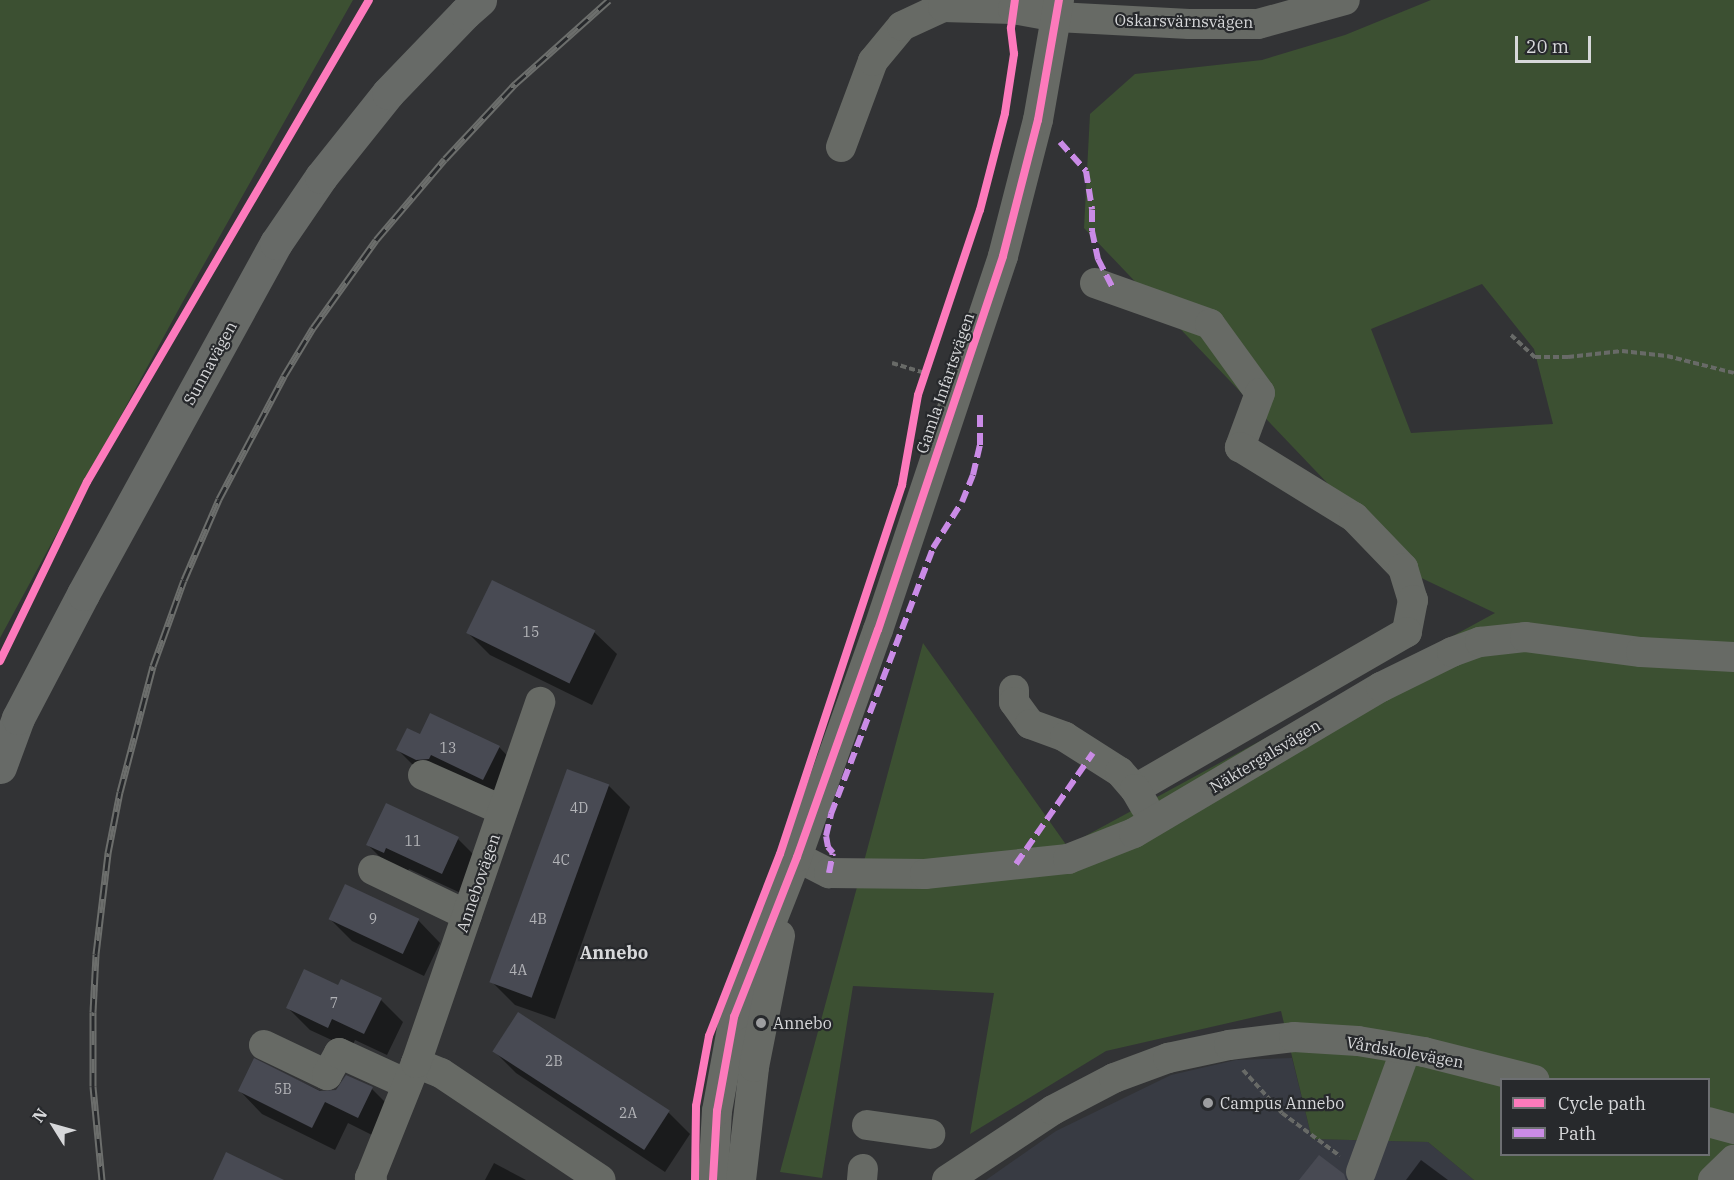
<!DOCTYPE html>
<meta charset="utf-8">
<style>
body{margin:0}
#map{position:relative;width:1734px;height:1180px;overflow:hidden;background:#323335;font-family:"IBM Plex Serif",serif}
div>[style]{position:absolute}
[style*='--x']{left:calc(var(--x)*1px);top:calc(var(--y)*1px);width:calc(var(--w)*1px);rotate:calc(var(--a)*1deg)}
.built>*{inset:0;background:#383b43}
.green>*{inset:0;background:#3c5032}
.shadow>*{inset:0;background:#0007}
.building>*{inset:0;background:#484a53;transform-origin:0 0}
.path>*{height:4px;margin-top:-2px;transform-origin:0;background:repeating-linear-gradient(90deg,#686a67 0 6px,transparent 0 9px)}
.minor>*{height:30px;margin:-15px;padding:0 15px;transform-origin:15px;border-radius:15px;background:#676a65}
.major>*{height:33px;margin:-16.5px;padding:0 16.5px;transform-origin:16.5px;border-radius:16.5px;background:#676a67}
.rail>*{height:7px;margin-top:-3.5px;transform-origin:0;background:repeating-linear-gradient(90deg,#27292c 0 14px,#6c6e6c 0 28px);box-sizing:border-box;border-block:2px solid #6c6e6c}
.quiet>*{height:6px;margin-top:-3px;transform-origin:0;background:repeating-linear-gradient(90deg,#ca8be6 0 12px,transparent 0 18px)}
.cycleway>*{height:8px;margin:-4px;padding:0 4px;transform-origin:4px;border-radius:4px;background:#fd7abc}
.dots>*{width:16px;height:16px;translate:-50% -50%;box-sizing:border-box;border:3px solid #27292c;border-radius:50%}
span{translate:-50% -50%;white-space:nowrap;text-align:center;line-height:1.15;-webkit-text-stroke:4.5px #27292c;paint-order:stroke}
.number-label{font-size:14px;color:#b3b4b8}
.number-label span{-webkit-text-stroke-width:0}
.street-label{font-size:16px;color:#d7d8da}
.poi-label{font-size:16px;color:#d7d8da}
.left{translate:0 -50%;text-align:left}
.neighbourhood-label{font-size:18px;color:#d7d8da;font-weight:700}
.legend{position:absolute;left:1500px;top:1078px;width:210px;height:78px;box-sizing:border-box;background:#27292c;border:2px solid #6d6f72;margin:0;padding:8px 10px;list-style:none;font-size:18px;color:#d7d8da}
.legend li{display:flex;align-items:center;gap:12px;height:30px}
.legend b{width:30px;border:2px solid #6d6f72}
.north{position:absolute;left:24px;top:1096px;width:60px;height:60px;-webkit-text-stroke:4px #27292c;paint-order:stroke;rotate:307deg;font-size:16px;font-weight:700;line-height:24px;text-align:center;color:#d7d8da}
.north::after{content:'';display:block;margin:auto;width:21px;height:27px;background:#d7d8da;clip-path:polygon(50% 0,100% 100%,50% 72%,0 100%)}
.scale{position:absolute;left:1515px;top:36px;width:76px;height:27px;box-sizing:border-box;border:3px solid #d7d8da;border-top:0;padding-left:8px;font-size:18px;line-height:21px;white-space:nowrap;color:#d7d8da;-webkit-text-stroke:4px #27292c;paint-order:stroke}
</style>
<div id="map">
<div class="built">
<div style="clip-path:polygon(1292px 1058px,1312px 1139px,1428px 1142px,1474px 1180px,986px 1180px,1056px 1131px,1171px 1075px,1236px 1060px)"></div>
</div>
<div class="green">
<div style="clip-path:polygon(0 0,353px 0,181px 305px,0 638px)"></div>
<div style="clip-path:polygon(evenodd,1431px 0,1734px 0,1734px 1155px,1706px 1180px,1474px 1180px,1428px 1142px,1312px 1139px,1281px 1011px,1106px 1051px,970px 1134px,994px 993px,853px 986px,822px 1178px,780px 1172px,923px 643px,1067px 846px,1495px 613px,1415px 575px,1084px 228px,1090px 114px,1135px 74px,1262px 60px,1345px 35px,1431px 0,1482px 284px,1534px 349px,1553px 424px,1411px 433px,1371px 329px,1482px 284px,1431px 0,1502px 1080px,1708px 1080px,1708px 1154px,1502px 1154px,1502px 1080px)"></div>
</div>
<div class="shadow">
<div style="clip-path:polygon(594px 632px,617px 654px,592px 705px,490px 655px,468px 633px)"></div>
<div style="clip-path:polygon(420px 736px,499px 747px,521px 770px,506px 802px,420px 772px,398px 750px)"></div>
<div style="clip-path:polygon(608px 785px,630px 807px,555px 1019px,515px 1005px,492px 982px)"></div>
<div style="clip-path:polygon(458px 839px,480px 861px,465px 895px,409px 869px,406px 875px,391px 868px,368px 845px)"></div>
<div style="clip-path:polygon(330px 919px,418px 920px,440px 943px,424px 976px,352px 941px)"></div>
<div style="clip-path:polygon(339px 987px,381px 1000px,403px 1022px,387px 1055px,355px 1040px,351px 1049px,310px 1030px,287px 1007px)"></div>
<div style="clip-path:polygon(494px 1051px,668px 1112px,690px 1134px,665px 1172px,516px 1073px)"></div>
<div style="clip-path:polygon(255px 1060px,327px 1094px,372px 1089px,394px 1111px,380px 1139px,348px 1123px,335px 1150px,262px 1114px,240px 1091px)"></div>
<div style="clip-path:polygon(1421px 1160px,1448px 1180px,1406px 1180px)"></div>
<div style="clip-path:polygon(494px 1163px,526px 1180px,485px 1180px)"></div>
</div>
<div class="building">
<div style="left:492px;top:580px;width:115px;height:59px;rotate:26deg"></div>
<div style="clip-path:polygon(430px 713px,500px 746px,483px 780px,431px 755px,429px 759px,416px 760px,396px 750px,407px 728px,420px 734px)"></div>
<div style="left:567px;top:769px;width:45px;height:227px;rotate:20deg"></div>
<div style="clip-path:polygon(386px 803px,459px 837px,442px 874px,386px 848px,384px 853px,366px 845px)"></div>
<div style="left:345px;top:884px;width:82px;height:39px;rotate:25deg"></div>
<div style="clip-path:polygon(304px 969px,338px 985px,341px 979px,382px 998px,364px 1034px,332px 1019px,328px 1028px,286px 1008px)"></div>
<div style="left:518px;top:1012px;width:181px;height:47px;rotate:33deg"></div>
<div style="clip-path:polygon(254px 1058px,320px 1091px,336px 1090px,346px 1075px,373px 1087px,358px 1118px,325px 1102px,312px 1128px,238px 1091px)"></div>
<div style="clip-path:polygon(226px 1152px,284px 1180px,213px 1180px)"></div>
<div style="clip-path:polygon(1319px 1155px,1344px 1174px,1346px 1180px,1299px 1180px)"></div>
</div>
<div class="path">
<div style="--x:1511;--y:335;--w:33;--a:43"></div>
<div style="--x:1535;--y:357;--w:33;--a:0"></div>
<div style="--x:1568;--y:357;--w:54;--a:-6.3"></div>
<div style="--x:1622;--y:351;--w:45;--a:6.3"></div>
<div style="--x:1667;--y:356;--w:69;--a:14.2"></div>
<div style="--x:892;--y:363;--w:34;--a:17"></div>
<div style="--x:1243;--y:1070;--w:58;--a:47.8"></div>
<div style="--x:1282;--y:1113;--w:72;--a:36.6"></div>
</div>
<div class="minor">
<div style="--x:841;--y:147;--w:92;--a:-69.6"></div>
<div style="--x:873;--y:61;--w:45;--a:-50.4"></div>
<div style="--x:902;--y:26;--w:45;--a:-24.9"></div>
<div style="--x:943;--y:7;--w:70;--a:1.6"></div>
<div style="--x:1013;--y:9;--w:45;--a:10.3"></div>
<div style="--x:1057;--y:17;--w:132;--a:3"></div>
<div style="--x:1189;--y:24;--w:69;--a:0"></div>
<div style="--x:1258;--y:24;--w:90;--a:-15.4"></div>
<div style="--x:1095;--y:283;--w:122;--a:19.6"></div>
<div style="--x:1210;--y:324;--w:85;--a:54.1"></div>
<div style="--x:1260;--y:393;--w:58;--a:110.3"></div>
<div style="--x:1240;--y:447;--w:134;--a:31.6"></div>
<div style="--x:1354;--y:517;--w:71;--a:46.1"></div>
<div style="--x:1403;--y:568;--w:34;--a:73"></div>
<div style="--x:1413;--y:600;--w:33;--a:101"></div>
<div style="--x:1407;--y:632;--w:314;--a:150"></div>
<div style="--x:1014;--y:690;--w:12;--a:90"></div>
<div style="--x:1014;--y:702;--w:27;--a:54"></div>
<div style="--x:1030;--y:724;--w:37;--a:20"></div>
<div style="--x:1065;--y:737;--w:65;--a:32.5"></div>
<div style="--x:1120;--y:772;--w:23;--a:49"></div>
<div style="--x:1135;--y:789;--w:20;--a:60"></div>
<div style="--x:423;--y:775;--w:86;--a:23.9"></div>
<div style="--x:797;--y:857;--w:36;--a:27"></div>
<div style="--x:829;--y:873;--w:96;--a:0.6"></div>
<div style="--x:925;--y:874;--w:144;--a:-6"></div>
<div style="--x:1068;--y:859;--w:71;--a:-21.5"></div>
<div style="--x:1134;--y:833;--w:287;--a:-30.6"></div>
<div style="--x:1381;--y:687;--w:79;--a:-26.2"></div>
<div style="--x:1452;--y:652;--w:30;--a:-20"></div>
<div style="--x:1480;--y:642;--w:45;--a:-6.3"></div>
<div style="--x:1525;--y:637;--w:117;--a:7.4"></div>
<div style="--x:1641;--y:652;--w:93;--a:3.1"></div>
<div style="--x:373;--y:870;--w:104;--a:25.6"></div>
<div style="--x:264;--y:1045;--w:70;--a:25.5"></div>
<div style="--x:327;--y:1075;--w:25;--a:-61"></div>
<div style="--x:339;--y:1053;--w:75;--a:24.5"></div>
<div style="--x:416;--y:1063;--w:27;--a:22"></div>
<div style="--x:441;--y:1073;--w:192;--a:33.8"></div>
<div style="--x:1708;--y:1122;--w:27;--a:15"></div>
<div style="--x:867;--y:1125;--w:64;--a:8.1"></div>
<div style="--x:1361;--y:1172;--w:131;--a:-69.9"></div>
<div style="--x:372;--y:1180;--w:3;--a:-135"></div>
<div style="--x:370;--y:1178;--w:124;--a:-68.2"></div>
<div style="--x:416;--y:1063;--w:382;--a:-71"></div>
<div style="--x:713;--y:1180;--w:69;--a:-86.7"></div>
<div style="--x:717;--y:1111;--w:96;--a:-79.7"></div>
<div style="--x:734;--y:1017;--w:172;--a:-68.5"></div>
<div style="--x:797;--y:857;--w:241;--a:-70.4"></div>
<div style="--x:878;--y:630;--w:394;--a:-71.5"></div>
<div style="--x:1003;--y:256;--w:140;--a:-75.6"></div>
<div style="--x:1038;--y:120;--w:122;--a:-80.1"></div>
<div style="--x:741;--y:1180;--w:114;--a:-83.4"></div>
<div style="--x:754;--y:1067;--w:134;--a:-78.8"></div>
<div style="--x:862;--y:1180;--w:11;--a:-85"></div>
<div style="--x:947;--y:1180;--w:127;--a:-33.4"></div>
<div style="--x:1053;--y:1110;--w:69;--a:-27.7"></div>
<div style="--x:1114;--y:1078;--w:58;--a:-20.3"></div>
<div style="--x:1168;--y:1058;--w:62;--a:-12"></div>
<div style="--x:1229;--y:1045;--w:65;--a:-7"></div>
<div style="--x:1294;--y:1037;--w:64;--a:3.6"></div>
<div style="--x:1358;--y:1041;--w:67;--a:9.5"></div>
<div style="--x:1424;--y:1052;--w:114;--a:14.2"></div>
<div style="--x:1713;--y:1180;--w:29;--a:-44"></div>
</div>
<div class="major">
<div style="--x:0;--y:767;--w:52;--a:-69.8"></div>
<div style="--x:18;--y:718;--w:140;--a:-62.3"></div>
<div style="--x:83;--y:594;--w:401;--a:-61.2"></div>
<div style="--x:276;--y:243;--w:80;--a:-55.7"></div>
<div style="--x:321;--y:177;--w:107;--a:-51.4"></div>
<div style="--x:388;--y:93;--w:111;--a:-46.1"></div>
<div style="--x:465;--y:13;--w:20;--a:-41"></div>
</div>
<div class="rail">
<div style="--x:102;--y:1180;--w:94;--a:-95.5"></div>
<div style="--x:93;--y:1086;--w:74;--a:-90"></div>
<div style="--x:93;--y:1012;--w:58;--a:-87"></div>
<div style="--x:96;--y:954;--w:102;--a:-83.2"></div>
<div style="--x:108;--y:853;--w:62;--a:-78.9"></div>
<div style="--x:120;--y:792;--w:130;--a:-75.3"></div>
<div style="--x:153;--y:666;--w:91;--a:-70.2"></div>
<div style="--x:184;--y:580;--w:88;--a:-66.6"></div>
<div style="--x:219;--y:499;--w:139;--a:-62.1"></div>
<div style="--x:284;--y:376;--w:56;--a:-58.9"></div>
<div style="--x:313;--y:328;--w:108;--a:-54.4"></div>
<div style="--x:376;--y:240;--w:106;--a:-49.6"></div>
<div style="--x:445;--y:159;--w:103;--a:-47"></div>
<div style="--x:515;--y:84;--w:126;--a:-41.8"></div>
</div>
<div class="quiet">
<div style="--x:1060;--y:142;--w:39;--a:48"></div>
<div style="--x:1086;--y:171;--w:39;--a:81"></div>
<div style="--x:1092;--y:210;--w:21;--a:90"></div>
<div style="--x:1092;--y:231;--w:29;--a:78"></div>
<div style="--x:1098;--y:259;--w:35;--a:63"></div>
<div style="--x:1016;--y:864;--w:135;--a:-55.3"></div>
<div style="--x:829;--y:873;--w:20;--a:-79"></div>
<div style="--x:833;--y:853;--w:8;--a:-130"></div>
<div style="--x:828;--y:847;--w:11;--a:-100"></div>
<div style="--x:826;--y:836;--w:23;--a:-77"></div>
<div style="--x:831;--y:814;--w:285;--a:-69"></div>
<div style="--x:933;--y:548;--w:54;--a:-57.8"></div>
<div style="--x:962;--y:502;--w:29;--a:-68"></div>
<div style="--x:973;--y:475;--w:31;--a:-77"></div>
<div style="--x:980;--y:445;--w:34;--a:-90"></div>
</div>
<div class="cycleway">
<div style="--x:0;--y:661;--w:199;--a:-64.1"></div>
<div style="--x:87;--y:482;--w:558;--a:-59.67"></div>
<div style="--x:695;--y:1180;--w:74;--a:-89.2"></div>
<div style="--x:696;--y:1106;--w:71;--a:-79.5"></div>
<div style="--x:709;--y:1036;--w:195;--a:-68.7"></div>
<div style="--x:780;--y:854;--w:389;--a:-71.7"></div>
<div style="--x:902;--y:485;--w:91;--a:-79.9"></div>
<div style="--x:918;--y:395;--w:195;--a:-71.5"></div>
<div style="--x:980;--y:210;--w:100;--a:-75.5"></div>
<div style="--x:1005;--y:113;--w:60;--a:-81.3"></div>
<div style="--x:1014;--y:54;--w:26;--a:-97"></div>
<div style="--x:1011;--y:28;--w:28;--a:-82"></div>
<div style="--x:713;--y:1180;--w:69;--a:-86.7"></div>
<div style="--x:717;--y:1111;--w:96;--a:-79.7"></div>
<div style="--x:734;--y:1017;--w:172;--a:-68.5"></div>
<div style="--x:797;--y:857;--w:241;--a:-70.4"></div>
<div style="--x:878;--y:630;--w:394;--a:-71.5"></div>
<div style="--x:1003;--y:256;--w:140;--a:-75.6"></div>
<div style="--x:1038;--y:120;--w:122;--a:-80.1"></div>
</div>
<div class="dots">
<div style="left:761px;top:1023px;background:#9d9ea0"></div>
<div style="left:1208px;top:1103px;background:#9d9ea0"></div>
</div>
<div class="number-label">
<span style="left:531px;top:632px">15</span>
<span style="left:448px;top:748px">13</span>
<span style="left:579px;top:808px">4D</span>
<span style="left:413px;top:841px">11</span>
<span style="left:561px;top:860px">4C</span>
<span style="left:373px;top:919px">9</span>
<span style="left:538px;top:919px">4B</span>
<span style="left:518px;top:970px">4A</span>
<span style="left:334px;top:1003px">7</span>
<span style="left:554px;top:1061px">2B</span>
<span style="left:283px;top:1089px">5B</span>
<span style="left:628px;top:1113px">2A</span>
</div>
<div class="street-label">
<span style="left:1184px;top:21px;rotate:1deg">Oskarsvärnsvägen</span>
<span style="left:210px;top:363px;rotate:-61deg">Sunnavägen</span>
<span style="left:945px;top:383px;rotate:-71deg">Gamla Infartsvägen</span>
<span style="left:1265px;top:756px;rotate:-31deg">Näktergalsvägen</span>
<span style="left:478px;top:883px;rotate:-71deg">Annebovägen</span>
<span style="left:1405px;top:1052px;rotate:10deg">Vårdskolevägen</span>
</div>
<div class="poi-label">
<span class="left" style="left:773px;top:1023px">Annebo</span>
<span class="left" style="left:1220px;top:1103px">Campus Annebo</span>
</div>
<div class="neighbourhood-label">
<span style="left:614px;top:953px">Annebo</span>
</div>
<ul class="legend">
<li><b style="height:8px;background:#fd7abc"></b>Cycle path</li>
<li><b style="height:8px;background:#ca8be6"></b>Path</li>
</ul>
<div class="north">N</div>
<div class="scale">20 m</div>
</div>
